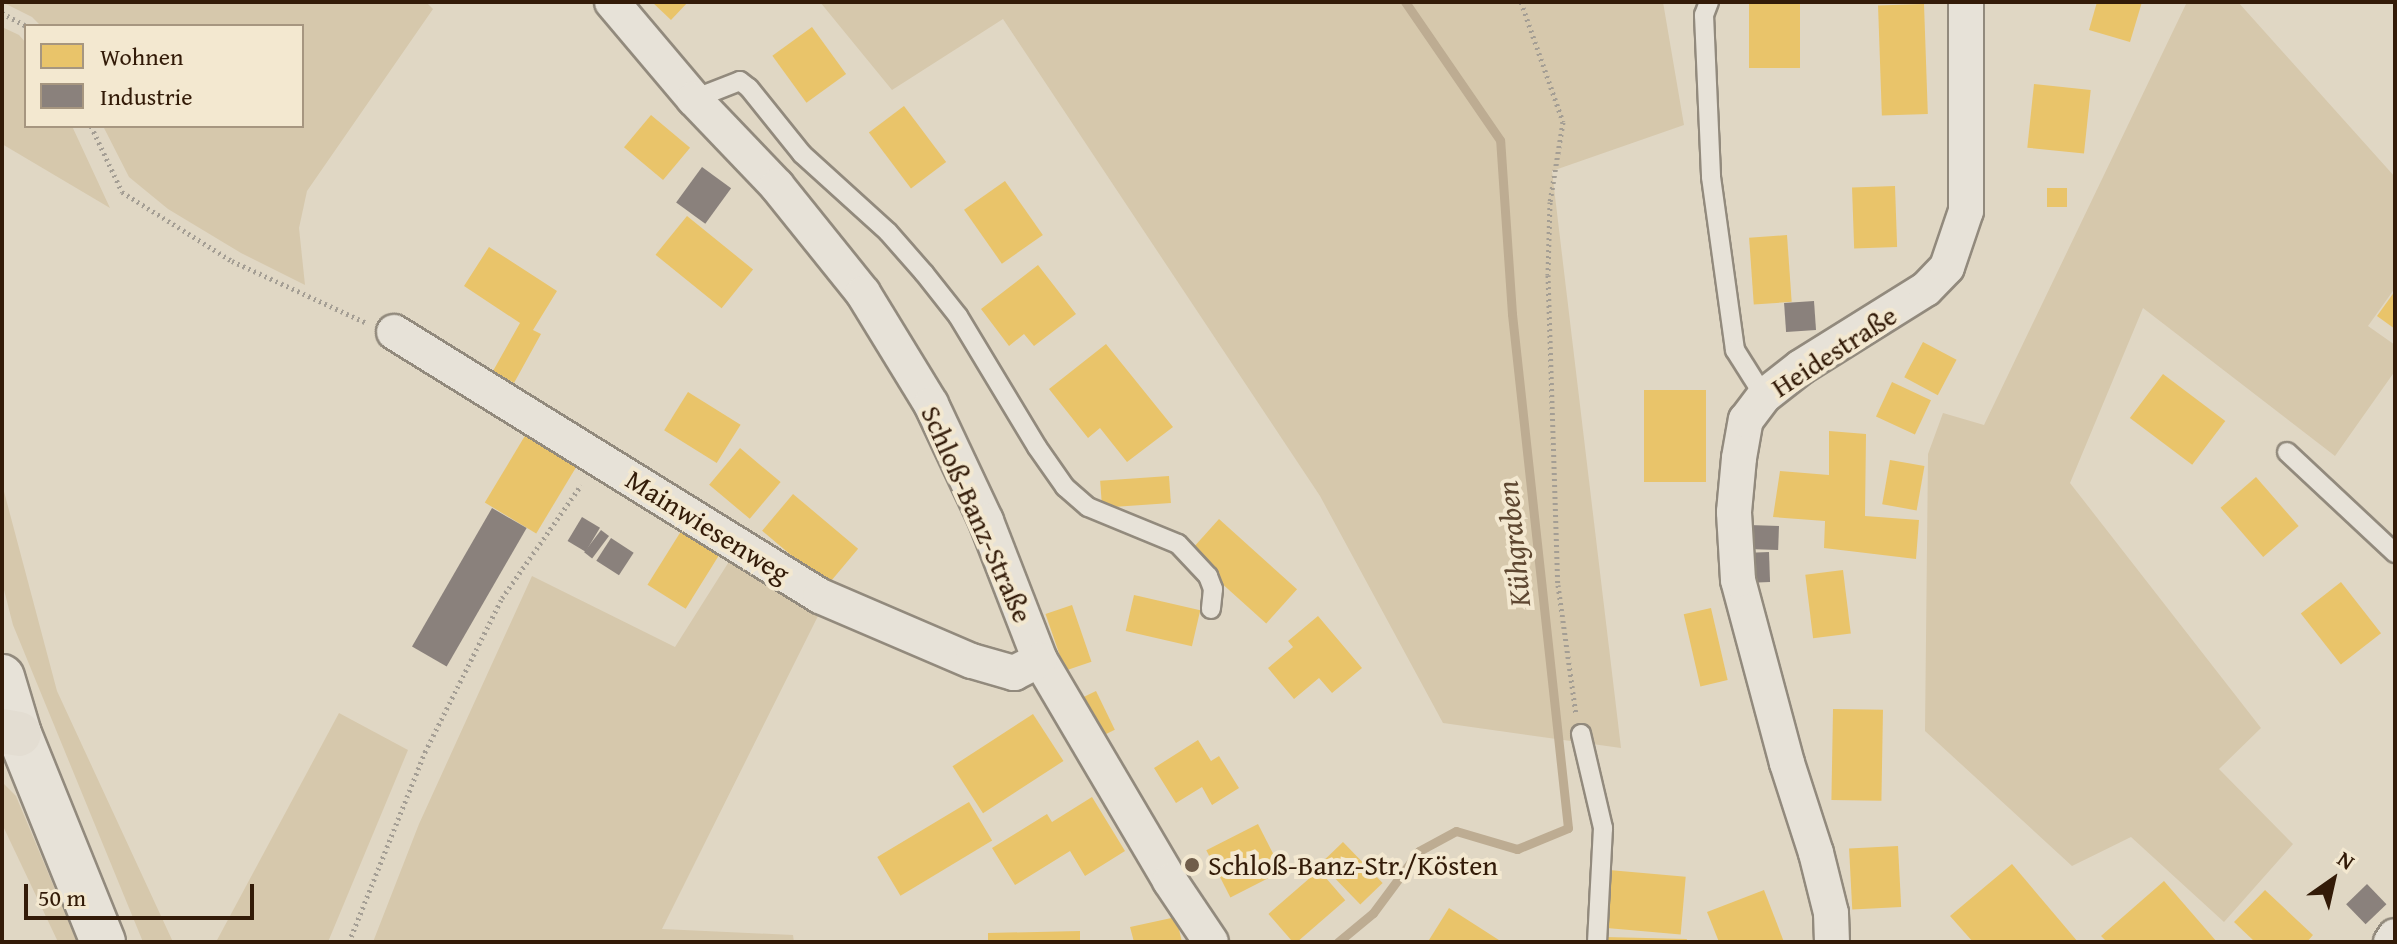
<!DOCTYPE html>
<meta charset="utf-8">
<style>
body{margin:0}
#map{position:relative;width:2397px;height:944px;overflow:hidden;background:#e0d7c4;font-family:"Gentium Book Plus",serif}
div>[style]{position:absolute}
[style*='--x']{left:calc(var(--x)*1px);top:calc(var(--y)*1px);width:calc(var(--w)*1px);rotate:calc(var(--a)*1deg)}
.green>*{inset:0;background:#d6c8ac}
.homes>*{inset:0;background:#e9c46a;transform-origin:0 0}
.industry>*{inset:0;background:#8a817c;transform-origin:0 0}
.stream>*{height:9px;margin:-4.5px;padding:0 4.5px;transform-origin:4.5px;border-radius:4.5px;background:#bdac92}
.path>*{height:5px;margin-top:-2.5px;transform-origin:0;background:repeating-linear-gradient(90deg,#a49e94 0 2px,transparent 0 6px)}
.roads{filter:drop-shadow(2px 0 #928a7d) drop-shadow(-2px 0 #928a7d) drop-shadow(0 2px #928a7d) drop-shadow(0 -2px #928a7d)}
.lane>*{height:18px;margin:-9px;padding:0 9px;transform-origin:9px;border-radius:9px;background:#e7e2d8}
.street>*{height:34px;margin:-17px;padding:0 17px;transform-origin:17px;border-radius:17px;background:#e7e2d8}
.secondary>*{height:44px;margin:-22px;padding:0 22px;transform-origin:22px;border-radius:22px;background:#e7e2d8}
.highway>*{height:44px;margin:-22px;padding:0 22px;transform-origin:22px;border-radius:22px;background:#e3ddd2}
.dots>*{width:22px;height:22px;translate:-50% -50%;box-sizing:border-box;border:4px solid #f3e8d0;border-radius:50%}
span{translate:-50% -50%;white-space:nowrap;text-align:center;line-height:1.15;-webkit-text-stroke:8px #f3e8d0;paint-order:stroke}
.street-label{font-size:28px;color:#331b08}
.poi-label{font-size:28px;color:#331b08}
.left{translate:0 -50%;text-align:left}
.water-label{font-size:30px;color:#5e4731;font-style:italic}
.frame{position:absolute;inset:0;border:4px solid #331b08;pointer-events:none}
.legend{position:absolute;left:24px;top:24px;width:280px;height:104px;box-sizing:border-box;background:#f3e8d0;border:2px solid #a69680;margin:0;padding:10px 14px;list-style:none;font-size:24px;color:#331b08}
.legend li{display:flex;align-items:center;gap:16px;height:40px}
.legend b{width:40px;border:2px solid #a69680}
.north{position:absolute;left:2293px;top:840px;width:80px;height:80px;-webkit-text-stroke:6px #f3e8d0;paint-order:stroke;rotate:34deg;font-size:22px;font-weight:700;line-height:32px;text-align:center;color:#331b08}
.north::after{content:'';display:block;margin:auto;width:28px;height:36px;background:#331b08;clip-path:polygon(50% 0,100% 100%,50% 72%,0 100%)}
.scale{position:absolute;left:24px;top:884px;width:230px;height:36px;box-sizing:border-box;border:4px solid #331b08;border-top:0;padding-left:10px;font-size:24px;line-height:28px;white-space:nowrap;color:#331b08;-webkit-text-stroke:6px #f3e8d0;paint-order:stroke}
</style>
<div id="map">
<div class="green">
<div style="clip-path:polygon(2px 2px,426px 2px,433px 9px,307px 191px,299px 228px,305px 285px,241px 253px,168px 209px,129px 177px,103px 126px,302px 126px,302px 26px,41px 26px,32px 17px)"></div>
<div style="clip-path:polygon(820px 2px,1663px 2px,1684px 125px,1552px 171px,1621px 748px,1443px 723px,1320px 496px,1003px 19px,892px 90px)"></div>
<div style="clip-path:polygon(2187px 2px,2238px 2px,2395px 177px,2395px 288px,2368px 326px,2395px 345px,2395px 371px,2335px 456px,2143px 308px,2070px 483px,2261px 728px,2219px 769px,2293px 844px,2224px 922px,2131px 837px,2072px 866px,1925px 731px,1928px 454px,1943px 413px,1984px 425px)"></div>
<div style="clip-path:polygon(2px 27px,19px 35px,26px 43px,26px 126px,72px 126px,110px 208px,2px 144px)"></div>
<div style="clip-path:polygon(2px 484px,57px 691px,173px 942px,143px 942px,13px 625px,2px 582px)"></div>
<div style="clip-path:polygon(730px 560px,821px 610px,662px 929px,793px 935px,794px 942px,373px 942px,419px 824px,532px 576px,675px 647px)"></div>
<div style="clip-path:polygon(339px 713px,408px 750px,328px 942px,216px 942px)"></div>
<div style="clip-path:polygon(2px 782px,16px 796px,77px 942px,58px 942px,2px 824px)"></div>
</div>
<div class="homes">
<div style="clip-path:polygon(652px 2px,688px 2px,671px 20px)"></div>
<div style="left:1749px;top:2px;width:51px;height:66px"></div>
<div style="clip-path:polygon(2097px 2px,2142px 2px,2130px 42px,2089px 30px)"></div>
<div style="left:1924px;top:4px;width:110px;height:46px;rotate:88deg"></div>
<div style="left:812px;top:27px;width:58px;height:49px;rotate:54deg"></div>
<div style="left:2034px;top:84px;width:57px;height:64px;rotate:6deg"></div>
<div style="left:904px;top:106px;width:70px;height:44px;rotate:53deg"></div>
<div style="left:651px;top:115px;width:51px;height:42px;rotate:40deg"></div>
<div style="left:1005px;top:181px;width:66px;height:50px;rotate:55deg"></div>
<div style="left:1895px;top:186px;width:61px;height:43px;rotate:88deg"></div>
<div style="left:2047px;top:188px;width:20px;height:19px"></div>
<div style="left:687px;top:216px;width:85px;height:50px;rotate:39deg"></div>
<div style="left:1787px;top:235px;width:67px;height:38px;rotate:86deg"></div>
<div style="clip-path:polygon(489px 247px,557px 291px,533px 330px,541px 334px,514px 383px,493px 371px,520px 323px,464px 286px)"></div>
<div style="clip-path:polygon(1038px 265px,1076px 314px,1034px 346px,1024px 334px,1009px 346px,981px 309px)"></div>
<div style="clip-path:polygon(2395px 291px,2395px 329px,2377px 316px)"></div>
<div style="left:1923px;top:342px;width:38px;height:40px;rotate:28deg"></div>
<div style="clip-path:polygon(1106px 344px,1173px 427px,1127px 462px,1100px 428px,1088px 438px,1049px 389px)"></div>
<div style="left:2163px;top:374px;width:78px;height:55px;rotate:37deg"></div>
<div style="left:1892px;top:382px;width:43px;height:38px;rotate:25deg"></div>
<div style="left:1644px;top:390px;width:62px;height:92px"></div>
<div style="left:688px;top:392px;width:62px;height:45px;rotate:32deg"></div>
<div style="clip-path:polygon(1829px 431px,1866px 434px,1865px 516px,1919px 520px,1916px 559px,1824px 548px,1825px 521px,1773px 517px,1780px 471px,1829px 475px)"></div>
<div style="left:526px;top:434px;width:60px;height:80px;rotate:31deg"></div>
<div style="left:740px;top:448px;width:53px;height:48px;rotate:40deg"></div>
<div style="left:1890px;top:460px;width:35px;height:45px;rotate:10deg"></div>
<div style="left:1169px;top:476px;width:27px;height:69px;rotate:86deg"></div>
<div style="left:2256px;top:477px;width:65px;height:47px;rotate:49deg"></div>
<div style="left:793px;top:494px;width:85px;height:48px;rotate:40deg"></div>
<div style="left:1219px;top:519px;width:105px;height:46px;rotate:42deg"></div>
<div style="left:683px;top:528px;width:45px;height:67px;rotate:32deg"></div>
<div style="left:1843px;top:570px;width:64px;height:38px;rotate:83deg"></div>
<div style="left:2341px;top:582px;width:65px;height:51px;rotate:52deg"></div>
<div style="left:1134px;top:595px;width:68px;height:37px;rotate:13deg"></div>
<div style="left:1072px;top:605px;width:60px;height:28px;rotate:71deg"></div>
<div style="left:1711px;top:608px;width:74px;height:28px;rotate:77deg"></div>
<div style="clip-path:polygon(1318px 616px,1362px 668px,1332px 693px,1319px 678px,1294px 699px,1268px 668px,1293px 647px,1288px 641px)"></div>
<div style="left:1096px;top:691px;width:43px;height:24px;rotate:64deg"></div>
<div style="left:1833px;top:709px;width:50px;height:91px;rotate:1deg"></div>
<div style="left:1033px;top:714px;width:56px;height:96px;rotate:57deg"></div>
<div style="clip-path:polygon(1198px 740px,1211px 761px,1219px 756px,1239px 788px,1212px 805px,1202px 787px,1176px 803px,1154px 768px)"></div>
<div style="clip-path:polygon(1092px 797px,1125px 851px,1085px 876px,1070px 851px,1015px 885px,992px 848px,1047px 814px,1052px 822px)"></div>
<div style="left:969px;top:802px;width:45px;height:107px;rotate:59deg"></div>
<div style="left:1258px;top:824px;width:53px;height:58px;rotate:63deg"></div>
<div style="left:1343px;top:842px;width:57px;height:31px;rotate:46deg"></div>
<div style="left:1898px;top:846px;width:61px;height:49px;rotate:87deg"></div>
<div style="clip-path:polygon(2012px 864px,2078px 942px,1973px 942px,1950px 916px)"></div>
<div style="left:1319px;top:870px;width:40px;height:67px;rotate:49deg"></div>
<div style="left:1609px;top:870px;width:77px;height:58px;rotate:5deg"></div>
<div style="clip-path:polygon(2164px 881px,2217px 942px,2107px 942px,2101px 936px)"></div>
<div style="clip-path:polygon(1764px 890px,1784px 942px,1719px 942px,1707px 912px)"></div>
<div style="clip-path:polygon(2265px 890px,2313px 935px,2307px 942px,2255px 942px,2234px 922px)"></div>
<div style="clip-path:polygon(1449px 908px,1502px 942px,1429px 940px)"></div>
<div style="clip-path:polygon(1176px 917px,1182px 942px,1134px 942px,1130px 927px)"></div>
<div style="clip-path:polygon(1080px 931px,1080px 942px,988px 942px,988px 933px)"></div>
<div style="clip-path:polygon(1605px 937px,1687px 939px,1686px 942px,1604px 942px)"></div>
</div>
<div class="industry">
<div style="left:702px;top:167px;width:36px;height:44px;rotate:36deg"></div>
<div style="left:1814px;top:301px;width:29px;height:30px;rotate:86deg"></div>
<div style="left:492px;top:508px;width:40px;height:160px;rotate:30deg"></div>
<div style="left:582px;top:517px;width:21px;height:28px;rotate:31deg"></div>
<div style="left:1749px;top:525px;width:30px;height:24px;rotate:2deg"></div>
<div style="left:601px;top:530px;width:10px;height:28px;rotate:37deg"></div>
<div style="left:611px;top:538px;width:27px;height:27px;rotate:33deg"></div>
<div style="left:1769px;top:552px;width:30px;height:19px;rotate:88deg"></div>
<div style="left:2367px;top:884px;width:28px;height:29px;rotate:46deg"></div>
</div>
<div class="stream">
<div style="--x:1338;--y:942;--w:45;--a:-39.6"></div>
<div style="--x:1373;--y:913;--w:77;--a:-53.4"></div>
<div style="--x:1419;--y:851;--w:42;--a:-28.4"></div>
<div style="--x:1456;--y:831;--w:64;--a:16.4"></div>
<div style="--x:1517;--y:849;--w:55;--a:-22.4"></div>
<div style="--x:1568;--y:828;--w:517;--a:-96.22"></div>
<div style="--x:1512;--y:314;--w:174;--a:-93.9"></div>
<div style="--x:1500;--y:140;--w:168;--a:-124.5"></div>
</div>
<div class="path">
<div style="--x:1521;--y:2;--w:127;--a:70.7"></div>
<div style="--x:1563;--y:122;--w:81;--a:99.2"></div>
<div style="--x:1550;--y:202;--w:73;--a:91.6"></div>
<div style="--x:1548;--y:275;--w:310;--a:88.2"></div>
<div style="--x:1558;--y:585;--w:130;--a:82.1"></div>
<div style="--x:2;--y:13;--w:27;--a:28"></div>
<div style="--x:91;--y:126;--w:73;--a:64.8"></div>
<div style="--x:122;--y:192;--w:130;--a:32.1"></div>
<div style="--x:232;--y:261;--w:149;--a:24.7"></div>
<div style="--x:349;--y:942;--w:205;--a:-68.2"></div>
<div style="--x:425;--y:752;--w:172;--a:-63.4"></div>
<div style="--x:502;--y:598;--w:138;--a:-55"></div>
</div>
<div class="roads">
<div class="lane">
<div style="--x:1709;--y:2;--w:14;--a:111"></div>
<div style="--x:1704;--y:15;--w:162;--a:87.5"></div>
<div style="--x:1711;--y:177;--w:175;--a:82.1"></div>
<div style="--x:1735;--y:350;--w:54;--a:57.8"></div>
<div style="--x:694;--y:99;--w:49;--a:-21.4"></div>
<div style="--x:740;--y:81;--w:11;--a:38"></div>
<div style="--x:749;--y:88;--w:85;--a:51.2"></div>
<div style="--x:802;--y:154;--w:116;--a:42.2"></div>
<div style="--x:888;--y:232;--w:55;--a:48.7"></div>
<div style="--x:924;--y:273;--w:55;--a:51.7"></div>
<div style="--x:958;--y:316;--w:153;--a:58.9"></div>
<div style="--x:1037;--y:447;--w:49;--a:55"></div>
<div style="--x:1065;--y:487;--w:30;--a:41"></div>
<div style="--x:1088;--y:507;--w:97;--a:22.3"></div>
<div style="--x:1178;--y:544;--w:44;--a:46.8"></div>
<div style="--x:1208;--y:576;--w:14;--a:69"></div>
<div style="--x:1213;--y:589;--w:20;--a:96"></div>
<div style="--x:2287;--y:452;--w:148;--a:43.1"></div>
<div style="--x:1581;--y:734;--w:97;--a:76.8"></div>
<div style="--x:1603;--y:828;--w:114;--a:93"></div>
</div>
<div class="street">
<div style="--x:612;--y:2;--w:127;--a:49.8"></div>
<div style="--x:694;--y:99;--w:120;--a:46.3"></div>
<div style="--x:777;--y:186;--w:137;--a:51.2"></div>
<div style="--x:863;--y:293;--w:130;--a:58.5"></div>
<div style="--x:931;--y:404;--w:129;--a:64.8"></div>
<div style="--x:986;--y:521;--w:149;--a:68.8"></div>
<div style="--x:1040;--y:660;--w:256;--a:59.5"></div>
<div style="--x:1170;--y:881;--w:73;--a:56.1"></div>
<div style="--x:394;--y:332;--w:501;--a:31.79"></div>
<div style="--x:820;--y:596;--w:165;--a:23.2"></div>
<div style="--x:972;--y:661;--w:44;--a:15.9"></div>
<div style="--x:1014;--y:673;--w:29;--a:-27"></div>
<div style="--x:1832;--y:942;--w:29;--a:-92"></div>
<div style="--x:1831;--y:913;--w:62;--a:-104"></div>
<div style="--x:1816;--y:853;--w:95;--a:-107.9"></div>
<div style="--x:1787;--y:763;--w:189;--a:-105"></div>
<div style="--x:1738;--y:580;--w:68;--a:-93.4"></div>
<div style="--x:1734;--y:512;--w:54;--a:-84.7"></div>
<div style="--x:1739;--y:458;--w:39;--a:-80"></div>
<div style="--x:1746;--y:420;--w:30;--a:-53"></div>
<div style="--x:1764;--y:396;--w:47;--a:-38.1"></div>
<div style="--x:1801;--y:367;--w:147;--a:-32"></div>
<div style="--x:1926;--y:289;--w:30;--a:-46"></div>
<div style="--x:1947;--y:267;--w:59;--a:-71.3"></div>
<div style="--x:1966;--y:211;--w:209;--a:-90"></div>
<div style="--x:2391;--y:942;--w:7;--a:-56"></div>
</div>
<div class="secondary">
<div style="--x:2;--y:677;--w:59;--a:73.4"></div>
<div style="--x:19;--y:734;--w:224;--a:68"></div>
</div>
<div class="highway">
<div style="--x:2;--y:731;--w:17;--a:10"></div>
</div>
</div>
<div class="dots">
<div style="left:1192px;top:865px;background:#705d4a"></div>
</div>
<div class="street-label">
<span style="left:1834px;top:351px;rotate:-33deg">Heidestraße</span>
<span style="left:977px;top:514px;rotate:66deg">Schloß-Banz-Straße</span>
<span style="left:708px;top:526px;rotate:32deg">Mainwiesenweg</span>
</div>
<div class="poi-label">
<span class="left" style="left:1208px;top:865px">Schloß-Banz-Str./Kösten</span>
</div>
<div class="water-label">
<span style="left:1513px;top:544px;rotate:-96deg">Kühgraben</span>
</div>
<div class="frame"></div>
<ul class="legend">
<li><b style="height:22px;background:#e9c46a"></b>Wohnen</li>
<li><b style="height:22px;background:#8a817c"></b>Industrie</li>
</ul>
<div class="north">N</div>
<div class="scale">50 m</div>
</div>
